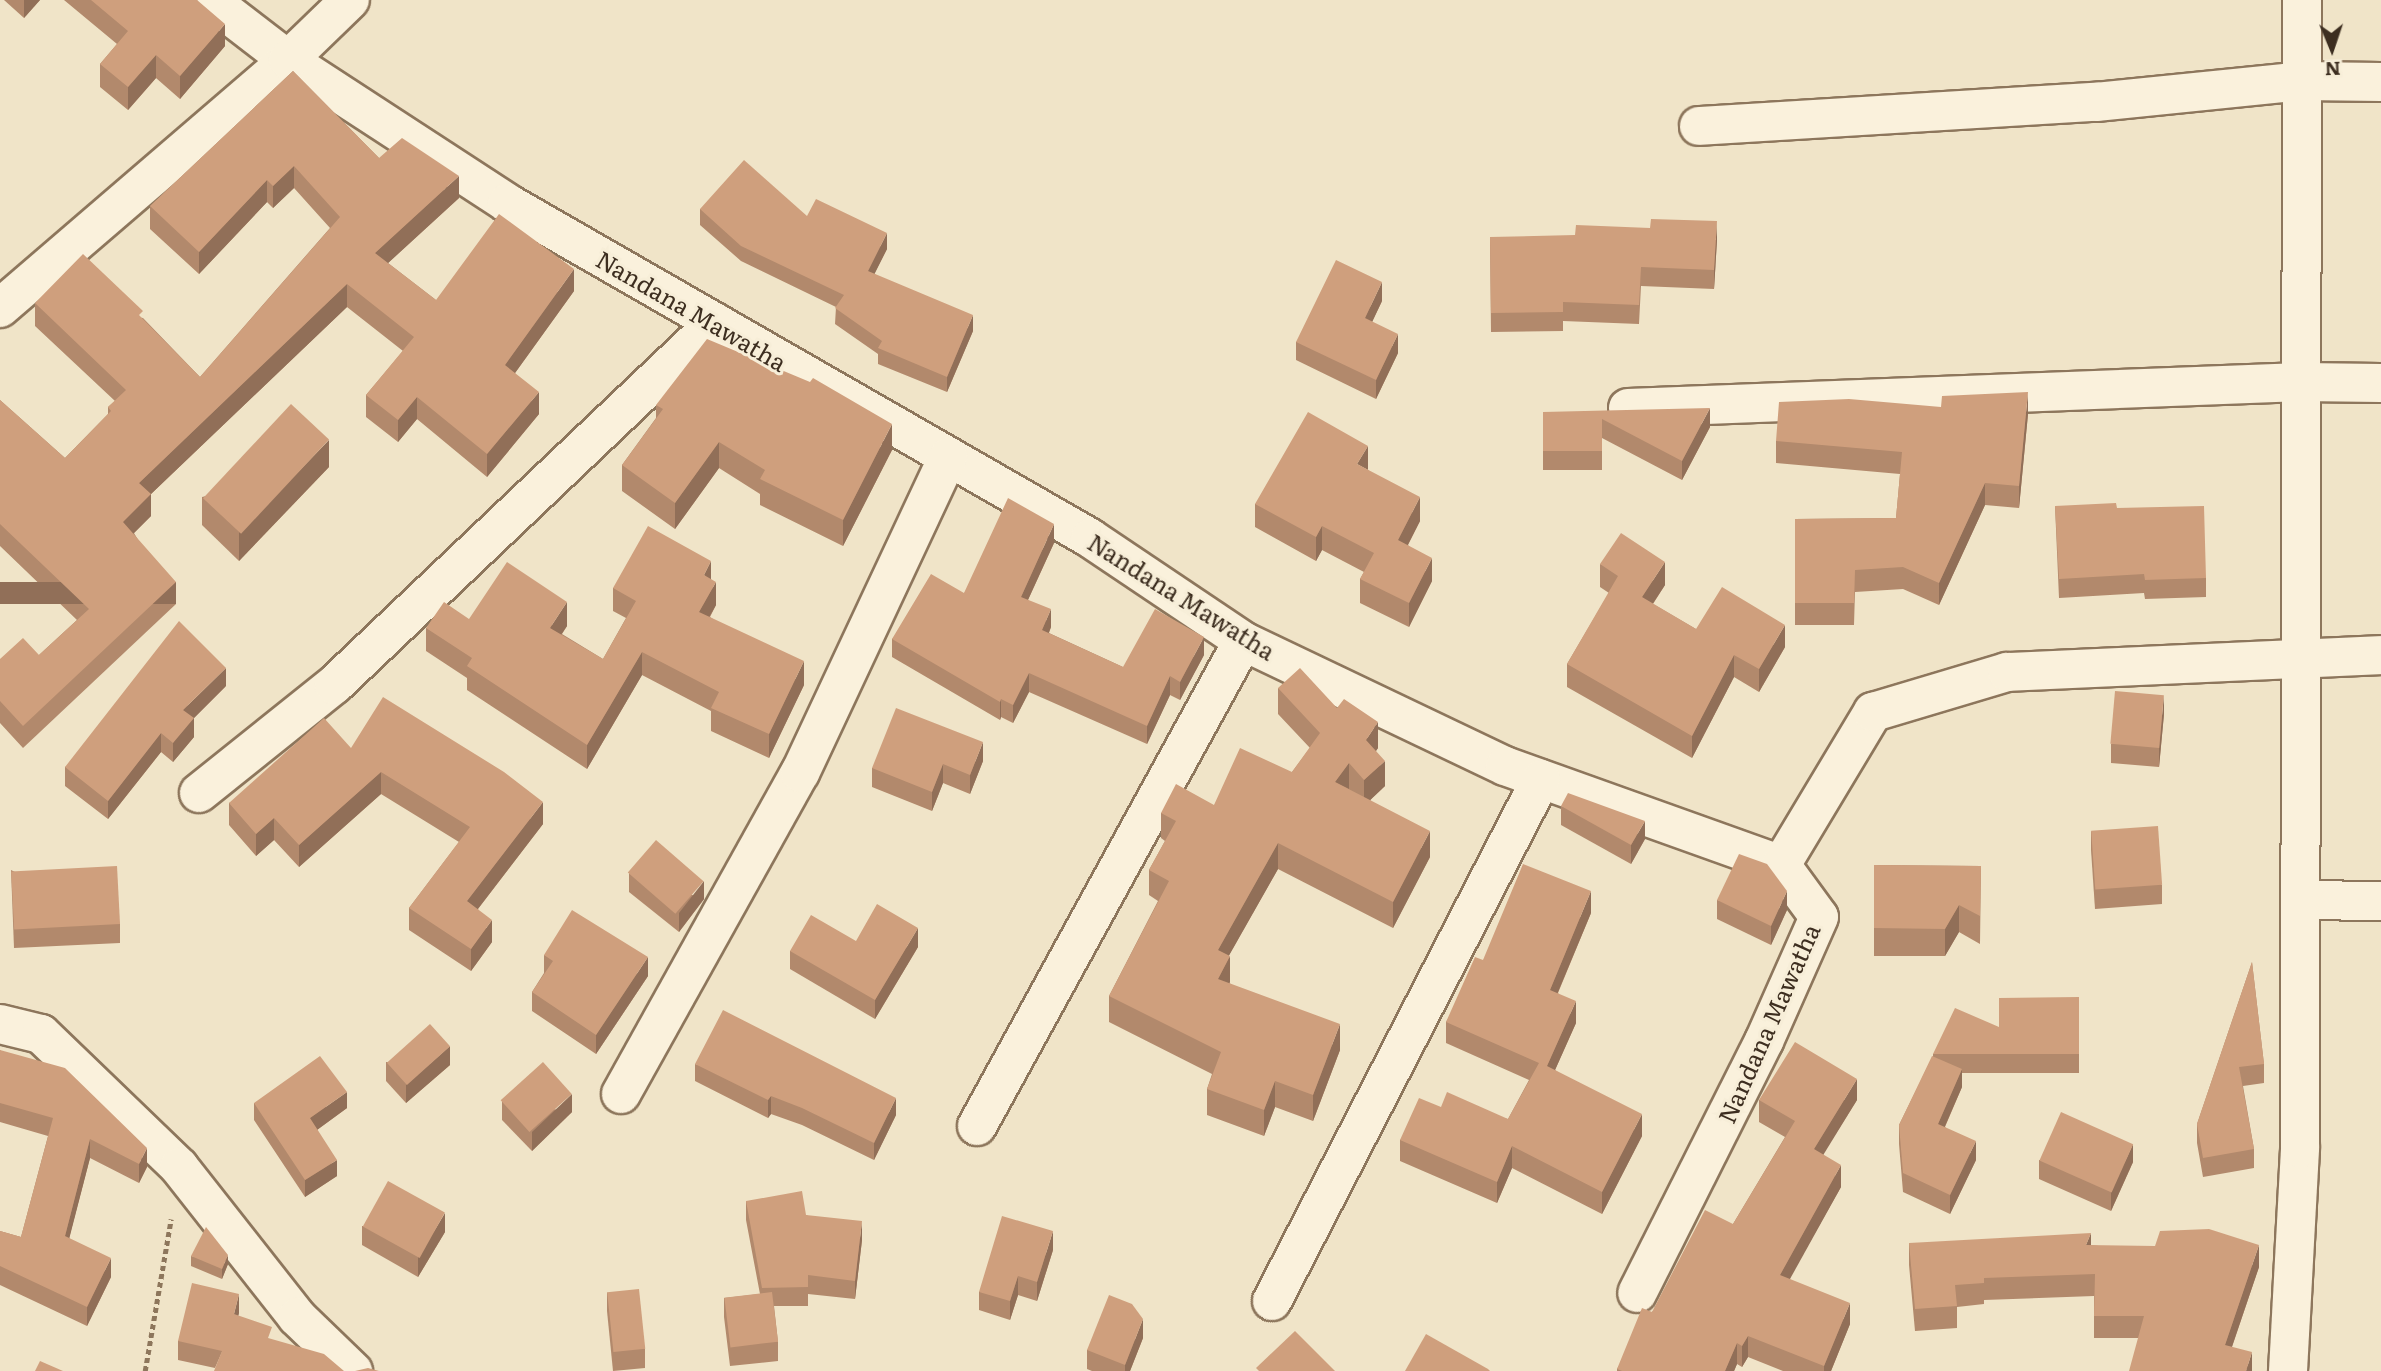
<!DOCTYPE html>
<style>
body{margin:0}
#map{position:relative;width:2381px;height:1371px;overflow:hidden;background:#f0e4c8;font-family:Literata,serif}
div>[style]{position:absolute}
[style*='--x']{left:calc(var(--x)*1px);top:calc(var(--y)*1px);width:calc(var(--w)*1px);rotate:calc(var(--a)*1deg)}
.path>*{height:4.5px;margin-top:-2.25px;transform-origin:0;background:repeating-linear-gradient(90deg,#8d765c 0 5px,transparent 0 8.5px)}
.roads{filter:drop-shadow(2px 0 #8d765c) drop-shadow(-2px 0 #8d765c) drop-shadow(0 2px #8d765c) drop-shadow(0 -2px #8d765c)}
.street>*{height:38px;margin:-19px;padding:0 19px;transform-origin:19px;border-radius:19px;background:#faf1dc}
.wall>*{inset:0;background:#b2896c}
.shaded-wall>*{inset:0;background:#916f58;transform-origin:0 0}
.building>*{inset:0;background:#cf9f7d;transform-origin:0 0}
span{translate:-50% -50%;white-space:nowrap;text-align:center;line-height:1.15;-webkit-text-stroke:6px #f7eed8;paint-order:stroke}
.street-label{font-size:24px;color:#3d2e20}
.north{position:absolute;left:2297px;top:14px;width:70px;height:70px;-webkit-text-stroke:5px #f7eed8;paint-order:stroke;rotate:178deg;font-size:19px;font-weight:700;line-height:28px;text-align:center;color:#3d2e20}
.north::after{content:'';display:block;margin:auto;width:24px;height:32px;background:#3d2e20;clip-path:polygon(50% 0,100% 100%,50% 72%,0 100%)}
</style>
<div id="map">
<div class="path">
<div style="--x:145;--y:1371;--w:154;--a:-80.3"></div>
</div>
<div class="roads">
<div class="street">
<div style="--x:210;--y:0;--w:98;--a:37.6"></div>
<div style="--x:288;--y:60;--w:262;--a:33.1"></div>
<div style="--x:507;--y:203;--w:672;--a:29.88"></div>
<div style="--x:1090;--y:538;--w:184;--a:33.9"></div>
<div style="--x:1243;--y:641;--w:290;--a:25.5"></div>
<div style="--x:1505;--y:766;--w:293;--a:19.7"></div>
<div style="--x:1781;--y:865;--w:64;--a:53.8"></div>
<div style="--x:1819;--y:917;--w:136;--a:113.9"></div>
<div style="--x:1764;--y:1041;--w:282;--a:116.7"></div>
<div style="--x:1699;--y:126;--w:398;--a:-3.5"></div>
<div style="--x:2096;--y:102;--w:207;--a:-5.8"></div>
<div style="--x:2302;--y:81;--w:79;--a:0.7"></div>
<div style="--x:0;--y:308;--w:380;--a:-40.7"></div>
<div style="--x:288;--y:60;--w:86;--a:-44.1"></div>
<div style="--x:1628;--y:408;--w:674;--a:-2.21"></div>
<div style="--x:2301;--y:382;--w:80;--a:0.7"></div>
<div style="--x:199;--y:793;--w:173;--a:-38.7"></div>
<div style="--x:334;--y:685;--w:526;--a:-43.54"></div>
<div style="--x:1781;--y:865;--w:179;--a:-59"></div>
<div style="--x:1873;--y:712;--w:140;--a:-16.6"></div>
<div style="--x:2007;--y:672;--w:374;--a:-2.6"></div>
<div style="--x:2300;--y:900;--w:81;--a:0.7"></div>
<div style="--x:0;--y:1024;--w:42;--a:13.7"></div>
<div style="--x:41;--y:1034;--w:192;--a:43.9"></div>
<div style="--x:179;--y:1167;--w:191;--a:51.8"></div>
<div style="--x:297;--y:1317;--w:78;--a:44"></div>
<div style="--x:621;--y:1094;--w:368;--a:-60.9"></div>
<div style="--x:800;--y:773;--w:349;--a:-64.9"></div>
<div style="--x:977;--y:1126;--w:553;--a:-61.26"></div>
<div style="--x:1272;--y:1301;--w:587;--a:-62.74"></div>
<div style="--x:2288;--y:1371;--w:223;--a:-86.9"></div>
<div style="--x:2300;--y:1148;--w:1148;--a:-89.9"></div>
</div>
</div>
<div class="wall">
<div style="clip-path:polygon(4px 0,40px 0,24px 18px)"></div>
<div style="clip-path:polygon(64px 0,197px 0,225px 46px,180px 99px,156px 78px,128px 110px,100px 87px,100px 64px,117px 44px)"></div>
<div style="clip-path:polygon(293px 71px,379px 158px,459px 198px,388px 263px,436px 300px,574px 291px,515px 373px,539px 414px,487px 477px,417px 419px,398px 442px,366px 417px,366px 395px,403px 351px,347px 307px,151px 494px,151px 516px,134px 533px,176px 604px,23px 748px,0 723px,0 659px,39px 655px,77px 620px,0 546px,0 400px,65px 458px,108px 414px,108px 407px,115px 401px,35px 326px,35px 303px,143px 318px,200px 377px,330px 228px,294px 188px,273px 208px,267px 202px,199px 274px,150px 229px,150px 206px)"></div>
<div style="clip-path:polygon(700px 209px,807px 216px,887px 249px,874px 274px,973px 331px,947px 392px,878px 364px,878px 354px,835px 324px,836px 307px,741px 261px,700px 225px)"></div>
<div style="clip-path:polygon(1490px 237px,1717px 240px,1714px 289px,1641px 286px,1639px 324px,1563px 321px,1563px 331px,1491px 332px)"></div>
<div style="clip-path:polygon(1382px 301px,1372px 322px,1398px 353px,1376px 399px,1296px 360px,1296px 342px)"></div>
<div style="clip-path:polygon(656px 405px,892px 450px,843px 546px,760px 505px,760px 494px,719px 468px,675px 529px,622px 491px,622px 465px,656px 418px)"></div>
<div style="clip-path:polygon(1543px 412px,1710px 427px,1682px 480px,1602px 438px,1602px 470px,1543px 470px)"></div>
<div style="clip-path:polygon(2028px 414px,2019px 508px,1985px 505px,1939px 605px,1903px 589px,1855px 592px,1854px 625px,1795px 625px,1795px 519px,1896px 518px,1900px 474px,1776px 463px,1776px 441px)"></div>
<div style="clip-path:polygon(329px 467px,239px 561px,202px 525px,202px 497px)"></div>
<div style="clip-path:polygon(1368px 470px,1420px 521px,1408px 545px,1432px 581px,1409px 627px,1360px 603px,1360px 579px,1364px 572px,1322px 550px,1316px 561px,1255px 527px,1255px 504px)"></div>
<div style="clip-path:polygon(2055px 506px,2117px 508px,2206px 578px,2206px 597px,2145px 599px,2144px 593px,2059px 598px)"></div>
<div style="clip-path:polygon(1054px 543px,1028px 600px,1051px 627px,1049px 633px,1123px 667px,1204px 655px,1180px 700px,1170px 695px,1147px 744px,1029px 692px,1013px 723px,1001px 717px,1000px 720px,892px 657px,892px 639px,964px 593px)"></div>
<div style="clip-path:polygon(1600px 564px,1665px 585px,1653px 604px,1696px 629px,1785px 647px,1759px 692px,1734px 677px,1692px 758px,1567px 687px,1567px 664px,1609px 593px,1600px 587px)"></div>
<div style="clip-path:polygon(711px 579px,716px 605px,710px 617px,804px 685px,769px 758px,711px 731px,711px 711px,642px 675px,587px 769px,467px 690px,467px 678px,426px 651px,426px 628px,469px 619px,567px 626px,562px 634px,603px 659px,626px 618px,613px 611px,613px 588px)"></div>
<div style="clip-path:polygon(226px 686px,194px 718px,194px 737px,173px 762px,161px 752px,108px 819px,65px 786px,65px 767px)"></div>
<div style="clip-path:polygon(1278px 688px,1337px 708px,1378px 748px,1376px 751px,1385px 786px,1370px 800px,1430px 857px,1393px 928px,1278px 869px,1229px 955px,1230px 982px,1229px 983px,1340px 1050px,1313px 1121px,1275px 1107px,1264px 1136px,1207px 1115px,1207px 1089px,1212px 1074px,1109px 1022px,1109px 996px,1158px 901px,1149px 895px,1149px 870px,1165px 841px,1161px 838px,1161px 813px,1214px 805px,1292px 772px,1310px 748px,1278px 714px)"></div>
<div style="clip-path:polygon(2164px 714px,2159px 767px,2111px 763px,2111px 744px)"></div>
<div style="clip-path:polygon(351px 748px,543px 824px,478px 909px,492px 942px,471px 971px,409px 930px,409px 908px,459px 842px,381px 794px,299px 867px,274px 840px,256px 856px,229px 825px,229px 803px)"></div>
<div style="clip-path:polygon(983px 761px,970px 794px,943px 783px,932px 811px,872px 787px,872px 768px)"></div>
<div style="clip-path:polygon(1561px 806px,1645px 839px,1631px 864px,1561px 825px)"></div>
<div style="clip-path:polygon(2091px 831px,2162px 885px,2162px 904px,2095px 909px,2091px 850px)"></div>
<div style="clip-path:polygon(1874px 865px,1981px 866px,1980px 944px,1959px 932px,1945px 956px,1874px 956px)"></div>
<div style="clip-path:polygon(11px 870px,120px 924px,120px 943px,14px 948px)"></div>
<div style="clip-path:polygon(629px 873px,704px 899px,679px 932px,629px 892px)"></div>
<div style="clip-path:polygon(1717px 900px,1787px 910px,1771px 945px,1717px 919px)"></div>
<div style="clip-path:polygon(1591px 913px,1558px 993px,1576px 1023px,1555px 1070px,1642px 1136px,1602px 1214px,1512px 1168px,1497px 1203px,1400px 1161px,1400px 1140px,1441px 1107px,1508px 1119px,1529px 1080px,1446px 1043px,1446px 1022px,1483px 960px)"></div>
<div style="clip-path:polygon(918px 947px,875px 1019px,790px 969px,790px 951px)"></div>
<div style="clip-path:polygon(544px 955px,648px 976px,596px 1054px,532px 1011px,532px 992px,544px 973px)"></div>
<div style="clip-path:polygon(2252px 962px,2264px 1064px,2264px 1083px,2243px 1086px,2254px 1149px,2254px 1168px,2203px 1177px,2197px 1143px,2197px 1124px)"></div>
<div style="clip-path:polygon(2079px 997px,2079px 1073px,1962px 1073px,1962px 1087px,1945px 1127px,1976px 1160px,1950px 1214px,1903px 1192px,1899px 1144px,1899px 1125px,1933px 1056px,1933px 1054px,1999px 1027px)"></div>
<div style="clip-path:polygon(0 1050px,147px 1167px,139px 1183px,90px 1158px,69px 1238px,111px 1277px,87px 1326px,0 1285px,0 1231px,21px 1237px,48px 1136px,0 1122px)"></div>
<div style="clip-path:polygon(386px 1062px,450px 1065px,406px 1103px,386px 1081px)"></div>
<div style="clip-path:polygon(695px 1064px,896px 1115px,874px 1160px,802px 1125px,771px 1114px,768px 1118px,695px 1081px)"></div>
<div style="clip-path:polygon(1759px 1100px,1857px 1100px,1823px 1154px,1841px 1187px,1789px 1279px,1850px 1324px,1831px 1371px,1783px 1371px,1748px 1357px,1742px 1367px,1737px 1364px,1734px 1371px,1617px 1371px,1617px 1369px,1652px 1312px,1733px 1224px,1785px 1137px,1759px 1122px)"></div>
<div style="clip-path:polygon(502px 1101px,572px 1112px,532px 1151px,502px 1120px)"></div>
<div style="clip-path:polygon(254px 1103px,347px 1108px,317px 1130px,337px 1176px,305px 1197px,254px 1120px)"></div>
<div style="clip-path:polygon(2039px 1160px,2133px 1162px,2111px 1211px,2039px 1179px)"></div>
<div style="clip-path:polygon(746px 1201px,806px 1215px,862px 1240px,855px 1299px,808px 1294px,808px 1306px,774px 1306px,778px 1342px,778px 1361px,730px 1366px,724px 1317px,724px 1298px,760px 1294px,746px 1220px)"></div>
<div style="clip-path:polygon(362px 1226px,445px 1232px,418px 1277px,362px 1245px)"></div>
<div style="clip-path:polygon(1909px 1243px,2091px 1245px,2259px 1267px,2232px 1347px,2252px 1371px,2138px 1338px,2094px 1338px,2094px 1296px,1984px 1300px,1984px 1304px,1957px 1307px,1957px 1328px,1915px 1331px,1909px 1265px)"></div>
<div style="clip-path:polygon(1053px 1250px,1037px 1301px,1018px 1295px,1010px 1320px,979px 1310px,979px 1292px)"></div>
<div style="clip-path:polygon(191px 1256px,228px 1264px,222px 1279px,191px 1266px)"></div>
<div style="clip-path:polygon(607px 1292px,645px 1349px,645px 1368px,613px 1371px,607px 1311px)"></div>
<div style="clip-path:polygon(239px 1313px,215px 1368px,178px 1360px,178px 1341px)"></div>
<div style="clip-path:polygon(1143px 1338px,1130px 1371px,1092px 1371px,1087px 1369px,1087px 1350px)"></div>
</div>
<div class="shaded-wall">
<div style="clip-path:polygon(24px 0,40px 0,24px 18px)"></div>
<div style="clip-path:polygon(225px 24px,225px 46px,180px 99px,180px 76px)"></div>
<div style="clip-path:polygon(156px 55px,156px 78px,128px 110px,128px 87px)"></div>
<div style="clip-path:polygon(294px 166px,294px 188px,273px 208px,273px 186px)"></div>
<div style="clip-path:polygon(459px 176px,459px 198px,375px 275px,375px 253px)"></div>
<div style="clip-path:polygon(267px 180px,267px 202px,199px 274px,199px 252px)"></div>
<div style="clip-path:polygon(1717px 221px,1717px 240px,1714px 289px,1714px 270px)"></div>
<div style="clip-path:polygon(887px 233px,887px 249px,868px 287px,868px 271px)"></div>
<div style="clip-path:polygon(574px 269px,574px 291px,505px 387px,505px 365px)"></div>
<div style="clip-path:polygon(1382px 282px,1382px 301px,1365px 337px,1365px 318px)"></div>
<div style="clip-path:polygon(347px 284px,347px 307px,151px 494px,151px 516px,123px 544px,123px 522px,139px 483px)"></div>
<div style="clip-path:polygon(973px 315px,973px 331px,947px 392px,947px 377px)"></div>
<div style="clip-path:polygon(1398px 334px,1398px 353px,1376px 399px,1376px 380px)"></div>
<div style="clip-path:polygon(539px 392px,539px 414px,487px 477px,487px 454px)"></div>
<div style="clip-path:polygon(2028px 392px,2028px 414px,2019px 508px,2019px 486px)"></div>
<div style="clip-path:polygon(417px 397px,417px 419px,398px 442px,398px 420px)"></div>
<div style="clip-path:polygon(1710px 408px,1710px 427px,1682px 480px,1682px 461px)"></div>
<div style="clip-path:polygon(892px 424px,892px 450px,843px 546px,843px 520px)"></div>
<div style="clip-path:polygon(329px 440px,329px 467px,239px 561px,239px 533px)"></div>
<div style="clip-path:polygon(719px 442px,719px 468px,675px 529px,675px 503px)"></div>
<div style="clip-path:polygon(1368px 446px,1368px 470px,1357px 464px)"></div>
<div style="clip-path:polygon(1985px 483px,1985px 505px,1939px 605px,1939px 583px)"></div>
<div style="clip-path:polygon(1420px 497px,1420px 521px,1398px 564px,1398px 540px)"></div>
<div style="clip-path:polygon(1054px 524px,1054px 543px,1021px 615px,1021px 597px)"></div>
<div style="clip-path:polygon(1322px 526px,1322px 550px,1316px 561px,1316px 537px)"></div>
<div style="clip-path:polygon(1432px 558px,1432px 581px,1409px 627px,1409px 603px)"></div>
<div style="clip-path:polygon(711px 561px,711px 585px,704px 575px)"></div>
<div style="clip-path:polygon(1665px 562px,1665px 585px,1642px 620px,1642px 597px)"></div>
<div style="left:176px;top:582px;width:22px;height:210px;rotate:90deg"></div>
<div style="clip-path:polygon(716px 582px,716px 605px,699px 635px,699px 612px)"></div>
<div style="clip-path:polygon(567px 602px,567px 626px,550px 651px,550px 628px)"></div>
<div style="clip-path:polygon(1051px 609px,1051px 627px,1042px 649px,1042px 630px)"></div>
<div style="clip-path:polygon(1785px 625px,1785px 647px,1759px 692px,1759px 669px)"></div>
<div style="clip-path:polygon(1204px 637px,1204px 655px,1180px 700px,1180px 682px)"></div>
<div style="clip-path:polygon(642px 652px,642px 675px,587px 769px,587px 745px)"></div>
<div style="clip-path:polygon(1734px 655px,1734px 677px,1692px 758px,1692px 736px)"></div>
<div style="clip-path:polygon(804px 661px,804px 685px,769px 758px,769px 734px)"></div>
<div style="clip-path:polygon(226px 668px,226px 686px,194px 718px,194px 737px,173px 762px,173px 743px,183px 710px)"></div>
<div style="clip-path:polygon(1029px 673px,1029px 692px,1013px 723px,1013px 705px)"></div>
<div style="clip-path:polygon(1170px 676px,1170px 695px,1147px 744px,1147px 726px)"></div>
<div style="clip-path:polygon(2164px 695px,2164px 714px,2159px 767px,2159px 748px)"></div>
<div style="clip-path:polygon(1001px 699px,1001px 717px,1000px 720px,1000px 702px)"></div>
<div style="clip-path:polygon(1378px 722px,1378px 748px,1366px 765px,1366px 740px)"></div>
<div style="clip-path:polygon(161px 733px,161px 752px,108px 819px,108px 801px)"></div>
<div style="clip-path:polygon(983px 742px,983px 761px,970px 794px,970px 775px)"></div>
<div style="clip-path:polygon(1385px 761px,1385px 786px,1364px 806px,1364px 780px)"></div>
<div style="clip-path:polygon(1349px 763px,1349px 789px,1335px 782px)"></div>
<div style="clip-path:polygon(943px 764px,943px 783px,932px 811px,932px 792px)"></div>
<div style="clip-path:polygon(381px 772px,381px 794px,299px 867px,299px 845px)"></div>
<div style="clip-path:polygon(543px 802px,543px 824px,467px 923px,467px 901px)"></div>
<div style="clip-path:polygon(274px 818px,274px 840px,256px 856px,256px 834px)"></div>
<div style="clip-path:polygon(1645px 821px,1645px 839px,1631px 864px,1631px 845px)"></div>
<div style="clip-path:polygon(1430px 831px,1430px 857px,1393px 928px,1393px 902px)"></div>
<div style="clip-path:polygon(1278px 843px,1278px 869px,1218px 975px,1218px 950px)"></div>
<div style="clip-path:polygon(704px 881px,704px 899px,679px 932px,679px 913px)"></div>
<div style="clip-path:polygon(1591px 891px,1591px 913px,1550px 1011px,1550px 990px)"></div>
<div style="clip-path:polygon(1787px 891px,1787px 910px,1771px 945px,1771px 926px)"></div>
<div style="clip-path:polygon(1959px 905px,1959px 932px,1945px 956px,1945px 929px)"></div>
<div style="clip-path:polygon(492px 920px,492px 942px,471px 971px,471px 949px)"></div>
<div style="clip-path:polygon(918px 928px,918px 947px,875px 1019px,875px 1000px)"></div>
<div style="clip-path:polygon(1230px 956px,1230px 982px,1218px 1005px,1218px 979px)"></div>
<div style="clip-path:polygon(648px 957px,648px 976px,596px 1054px,596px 1035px)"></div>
<div style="clip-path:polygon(1576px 1001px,1576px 1023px,1547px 1088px,1547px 1066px)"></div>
<div style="clip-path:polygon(1340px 1024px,1340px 1050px,1313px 1121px,1313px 1095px)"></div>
<div style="clip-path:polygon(450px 1046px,450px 1065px,406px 1103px,406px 1085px)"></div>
<div style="clip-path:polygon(1962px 1069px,1962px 1087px,1938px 1142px,1938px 1124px)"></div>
<div style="clip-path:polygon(1857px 1079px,1857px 1100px,1814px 1170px,1814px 1149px)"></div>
<div style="clip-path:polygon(1275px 1081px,1275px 1107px,1264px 1136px,1264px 1110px)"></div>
<div style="clip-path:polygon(347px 1092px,347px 1108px,310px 1135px,310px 1118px)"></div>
<div style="clip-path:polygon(572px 1094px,572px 1112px,532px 1151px,532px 1132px)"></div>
<div style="clip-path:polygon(771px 1096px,771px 1114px,768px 1118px,768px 1100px)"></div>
<div style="clip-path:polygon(896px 1098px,896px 1115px,874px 1160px,874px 1143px)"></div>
<div style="clip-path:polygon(1642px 1114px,1642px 1136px,1602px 1214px,1602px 1192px)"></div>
<div style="clip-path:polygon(90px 1139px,90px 1158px,65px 1255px,65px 1236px)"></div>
<div style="clip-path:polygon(1976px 1141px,1976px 1160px,1950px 1214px,1950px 1195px)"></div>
<div style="clip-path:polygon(2133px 1144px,2133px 1162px,2111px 1211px,2111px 1192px)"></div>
<div style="clip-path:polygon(1512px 1146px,1512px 1168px,1497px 1203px,1497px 1182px)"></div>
<div style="clip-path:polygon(147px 1148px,147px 1167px,139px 1183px,139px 1164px)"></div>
<div style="clip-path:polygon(337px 1160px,337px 1176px,305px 1197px,305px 1180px)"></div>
<div style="clip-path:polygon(1841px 1165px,1841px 1187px,1780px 1297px,1780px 1275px)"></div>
<div style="clip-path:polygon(445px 1213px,445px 1232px,418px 1277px,418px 1258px)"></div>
<div style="clip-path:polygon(862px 1221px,862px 1240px,855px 1299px,855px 1281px)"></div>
<div style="clip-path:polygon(1053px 1231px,1053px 1250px,1037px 1301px,1037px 1282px)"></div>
<div style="clip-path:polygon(2091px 1233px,2091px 1255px,2086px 1245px)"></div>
<div style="clip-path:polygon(2259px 1245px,2259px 1267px,2225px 1367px,2225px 1345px)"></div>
<div style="clip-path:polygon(228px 1255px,228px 1264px,222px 1279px,222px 1269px)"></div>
<div style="clip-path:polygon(111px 1258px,111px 1277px,87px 1326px,87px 1307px)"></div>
<div style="clip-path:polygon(1018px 1276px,1018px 1295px,1010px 1320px,1010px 1301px)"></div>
<div style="clip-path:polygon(239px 1294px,239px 1313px,234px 1333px,234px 1314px)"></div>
<div style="clip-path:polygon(1850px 1303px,1850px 1324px,1831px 1371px,1824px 1371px,1824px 1366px)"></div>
<div style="clip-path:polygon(1143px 1319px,1143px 1338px,1130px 1371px,1125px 1371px,1125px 1365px)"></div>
<div style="clip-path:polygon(1748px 1336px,1748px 1357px,1742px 1367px,1742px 1346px)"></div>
<div style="clip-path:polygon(1737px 1343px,1737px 1364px,1734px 1371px,1725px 1371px)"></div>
<div style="clip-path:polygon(2252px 1352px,2252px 1371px,2246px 1371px)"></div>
</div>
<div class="building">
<div style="clip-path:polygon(91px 0,197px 0,225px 24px,180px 76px,156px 55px,128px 87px,100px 64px,128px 31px)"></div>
<div style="clip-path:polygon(293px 71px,379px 158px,402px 138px,459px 176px,375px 253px,436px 300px,499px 214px,574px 269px,505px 365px,539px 392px,487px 454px,417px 397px,398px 420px,366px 395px,414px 337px,347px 284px,139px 483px,151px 494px,123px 522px,176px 582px,23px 726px,0 701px,0 659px,23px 638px,39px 655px,89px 609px,0 524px,0 400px,65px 458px,111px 411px,108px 407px,126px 390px,35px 303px,83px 254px,143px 311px,139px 315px,200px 377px,340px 217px,294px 166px,273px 186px,267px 180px,199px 252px,150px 206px)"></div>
<div style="clip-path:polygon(744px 160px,807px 216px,816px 199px,887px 233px,868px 271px,973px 315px,947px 377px,878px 348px,882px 341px,835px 308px,844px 295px,741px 246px,700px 209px)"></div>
<div style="clip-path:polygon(1651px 219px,1717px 221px,1714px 270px,1641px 267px,1639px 305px,1563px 302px,1563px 312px,1491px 313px,1490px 237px,1575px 235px,1576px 225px,1650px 228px)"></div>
<div style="clip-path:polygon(1336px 260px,1382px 282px,1365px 318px,1398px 334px,1376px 380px,1296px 342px)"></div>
<div style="clip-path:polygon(707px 339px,810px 382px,813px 378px,892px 424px,843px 520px,760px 479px,765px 470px,719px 442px,675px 503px,622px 465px,663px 409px,656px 405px)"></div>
<div style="clip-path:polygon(2028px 392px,2019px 486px,1985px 483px,1939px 583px,1903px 567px,1855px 570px,1854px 603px,1795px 603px,1795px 519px,1896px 518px,1902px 452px,1776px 441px,1779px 402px,1849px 399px,1941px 407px,1942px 396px)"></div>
<div style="left:291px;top:404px;width:52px;height:129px;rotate:43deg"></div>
<div style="clip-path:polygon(1710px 408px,1682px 461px,1602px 419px,1602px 451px,1543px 451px,1543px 412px)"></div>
<div style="clip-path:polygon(1308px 412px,1368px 446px,1357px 464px,1420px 497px,1398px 540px,1432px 558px,1409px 603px,1360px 579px,1374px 553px,1322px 526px,1316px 537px,1255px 504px)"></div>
<div style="clip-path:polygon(1008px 498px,1054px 524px,1021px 597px,1051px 609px,1042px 630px,1123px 667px,1155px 609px,1204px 637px,1180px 682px,1170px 676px,1147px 726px,1029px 673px,1013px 705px,1001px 699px,1000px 702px,892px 639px,931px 574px,964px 593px)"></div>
<div style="clip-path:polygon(2116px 503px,2117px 508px,2204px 506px,2206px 578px,2145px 580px,2144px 574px,2059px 579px,2055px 506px)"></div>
<div style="clip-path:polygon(648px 526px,711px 561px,704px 575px,716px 582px,699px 612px,804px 661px,769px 734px,711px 708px,719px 692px,642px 652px,587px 745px,467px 666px,472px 658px,426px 628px,444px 602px,469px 619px,507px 562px,567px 602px,550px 628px,603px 659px,636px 601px,613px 588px)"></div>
<div style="clip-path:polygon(1621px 533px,1665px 562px,1642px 597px,1696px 629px,1722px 587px,1785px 625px,1759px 669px,1734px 655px,1692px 736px,1567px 664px,1618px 576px,1600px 564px)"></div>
<div style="clip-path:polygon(179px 621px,226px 668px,183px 710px,194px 718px,173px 743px,161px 733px,108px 801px,65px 767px)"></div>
<div style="clip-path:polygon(1300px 668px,1337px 708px,1344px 699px,1378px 722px,1366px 740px,1385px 761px,1364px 780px,1349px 763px,1335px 782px,1430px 831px,1393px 902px,1278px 843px,1218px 950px,1230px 956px,1218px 979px,1340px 1024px,1313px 1095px,1275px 1081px,1264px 1110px,1207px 1089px,1221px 1052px,1109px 996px,1169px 881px,1149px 870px,1176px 821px,1161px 813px,1176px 784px,1214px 805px,1240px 748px,1292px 772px,1320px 733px,1278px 688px)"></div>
<div style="left:2115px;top:691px;width:49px;height:53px;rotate:5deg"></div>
<div style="clip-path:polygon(383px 697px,504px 772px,543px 802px,467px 901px,492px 920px,471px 949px,409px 908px,470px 827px,381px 772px,299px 845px,274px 818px,256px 834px,229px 803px,324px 718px,351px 748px)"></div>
<div style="clip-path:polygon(896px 708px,983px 742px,970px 775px,943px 764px,932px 792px,872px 768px)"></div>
<div style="clip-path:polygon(1568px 793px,1645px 821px,1631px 845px,1561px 806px)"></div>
<div style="left:2158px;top:826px;width:59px;height:67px;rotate:86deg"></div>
<div style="left:656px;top:840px;width:63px;height:43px;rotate:41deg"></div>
<div style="clip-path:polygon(1739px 854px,1767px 864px,1787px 891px,1771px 926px,1717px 900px)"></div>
<div style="clip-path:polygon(1523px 864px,1591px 891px,1550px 990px,1576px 1001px,1547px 1066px,1642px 1114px,1602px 1192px,1512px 1146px,1497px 1182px,1400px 1140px,1419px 1098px,1441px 1107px,1447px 1092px,1508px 1119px,1539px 1063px,1446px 1022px,1475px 957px,1483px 960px)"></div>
<div style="clip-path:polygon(1874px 865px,1981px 866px,1980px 916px,1959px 905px,1945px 929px,1874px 928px)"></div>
<div style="left:117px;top:866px;width:58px;height:106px;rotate:87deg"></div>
<div style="clip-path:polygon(877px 904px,918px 928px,875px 1000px,790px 951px,811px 915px,856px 941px)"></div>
<div style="clip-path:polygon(572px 910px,648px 957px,596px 1035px,532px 992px,553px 961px,544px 955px)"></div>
<div style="clip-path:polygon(2252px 962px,2264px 1064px,2239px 1067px,2254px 1149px,2203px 1158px,2197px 1124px)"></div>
<div style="clip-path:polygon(2079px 997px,2079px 1054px,1933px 1054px,1955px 1008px,1999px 1027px,1999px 998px)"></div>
<div style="clip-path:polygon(723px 1010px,896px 1098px,874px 1143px,802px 1108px,771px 1096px,768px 1100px,695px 1064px)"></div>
<div style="left:430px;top:1024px;width:30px;height:58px;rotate:48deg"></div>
<div style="clip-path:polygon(1795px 1042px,1857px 1079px,1814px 1149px,1841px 1165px,1780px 1275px,1850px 1303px,1824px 1366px,1748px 1336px,1742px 1346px,1737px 1343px,1725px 1371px,1622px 1371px,1617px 1369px,1642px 1308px,1652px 1312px,1705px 1210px,1733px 1224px,1795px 1121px,1759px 1100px)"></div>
<div style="clip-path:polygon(0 1050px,65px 1068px,147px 1148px,139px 1164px,90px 1139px,65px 1236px,111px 1258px,87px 1307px,0 1266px,0 1231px,21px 1237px,53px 1118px,0 1103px)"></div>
<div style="clip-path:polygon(320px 1056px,347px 1092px,310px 1118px,337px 1160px,305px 1180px,254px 1103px)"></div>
<div style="clip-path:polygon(1932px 1056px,1962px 1069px,1938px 1124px,1976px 1141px,1950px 1195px,1903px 1173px,1899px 1125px)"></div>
<div style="left:543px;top:1062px;width:43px;height:57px;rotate:48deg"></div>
<div style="left:2061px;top:1112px;width:79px;height:53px;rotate:24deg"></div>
<div style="left:388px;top:1181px;width:65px;height:52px;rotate:29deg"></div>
<div style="clip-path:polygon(802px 1191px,806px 1215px,862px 1221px,855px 1281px,808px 1275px,808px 1287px,762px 1288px,746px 1201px)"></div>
<div style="clip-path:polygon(1002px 1216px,1053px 1231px,1037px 1282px,1018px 1276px,1010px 1301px,979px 1292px)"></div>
<div style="clip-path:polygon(206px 1227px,228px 1255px,222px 1269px,191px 1256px)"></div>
<div style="clip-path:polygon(2209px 1229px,2259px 1245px,2225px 1345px,2252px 1352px,2246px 1371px,2129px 1371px,2144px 1316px,2094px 1316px,2095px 1274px,1984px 1278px,1984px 1283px,1955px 1285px,1957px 1306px,1915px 1309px,1909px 1243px,2091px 1233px,2086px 1245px,2155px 1246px,2160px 1231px)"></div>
<div style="clip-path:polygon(192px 1283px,239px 1294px,234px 1314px,272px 1327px,268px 1338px,324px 1354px,344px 1371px,214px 1371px,222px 1351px,178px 1341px)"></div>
<div style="left:639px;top:1289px;width:60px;height:32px;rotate:84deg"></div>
<div style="left:772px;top:1292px;width:50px;height:48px;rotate:83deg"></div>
<div style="clip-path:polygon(1109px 1295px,1132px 1304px,1143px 1319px,1125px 1365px,1087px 1350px)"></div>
<div style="clip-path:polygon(1295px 1331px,1335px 1371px,1259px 1371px,1256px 1368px)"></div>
<div style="clip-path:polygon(1426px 1334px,1488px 1369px,1490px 1371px,1405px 1371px)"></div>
<div style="clip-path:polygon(40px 1361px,63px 1371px,35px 1371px)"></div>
<div style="clip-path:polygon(368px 1368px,379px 1371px,355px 1371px)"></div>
</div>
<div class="street-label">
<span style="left:692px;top:310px;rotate:30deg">Nandana Mawatha</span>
<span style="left:1182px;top:596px;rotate:32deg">Nandana Mawatha</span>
<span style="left:1768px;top:1023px;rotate:-66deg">Nandana Mawatha</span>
</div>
<div class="north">N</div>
</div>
